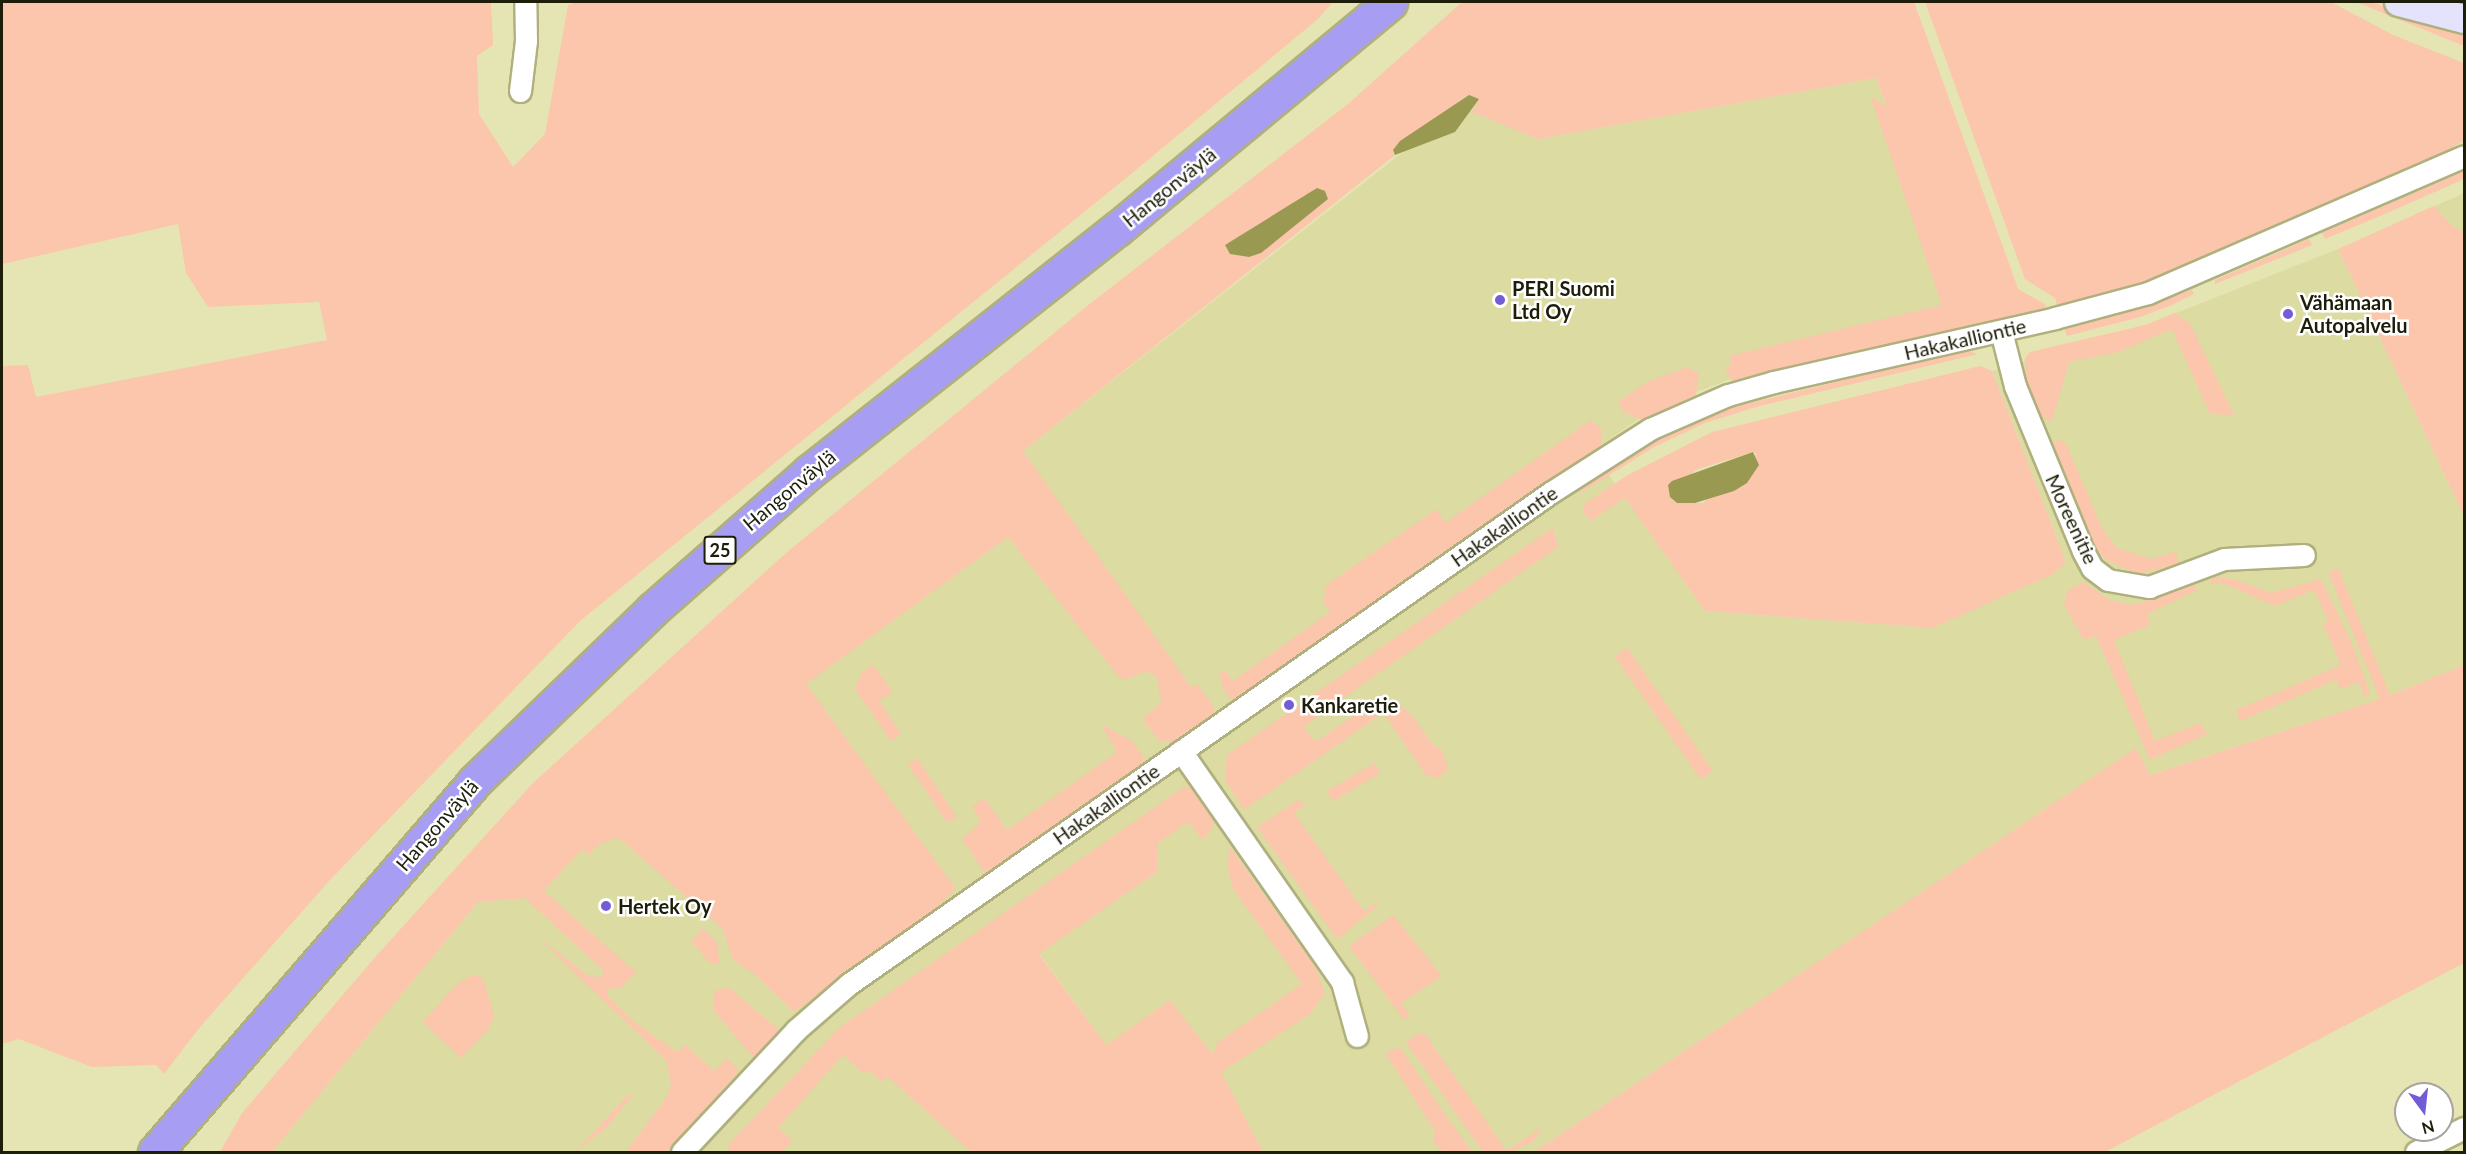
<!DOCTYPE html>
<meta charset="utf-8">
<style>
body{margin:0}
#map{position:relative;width:2466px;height:1154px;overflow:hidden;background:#e5e5b3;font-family:Lato,sans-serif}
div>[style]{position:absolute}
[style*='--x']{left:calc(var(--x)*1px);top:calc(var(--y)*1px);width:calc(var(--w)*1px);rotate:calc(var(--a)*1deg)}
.built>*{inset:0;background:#dbdba2}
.green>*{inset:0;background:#fbc6ac;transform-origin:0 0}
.water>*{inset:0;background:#9a9952}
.roads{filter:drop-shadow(2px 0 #b0b07f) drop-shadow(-2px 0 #b0b07f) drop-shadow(0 2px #b0b07f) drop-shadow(0 -2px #b0b07f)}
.street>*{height:21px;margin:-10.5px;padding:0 10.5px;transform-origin:10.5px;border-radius:10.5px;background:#fff}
.secondary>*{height:28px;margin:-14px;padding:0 14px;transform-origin:14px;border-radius:14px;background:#e5e2fb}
.highway>*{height:33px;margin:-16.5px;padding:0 16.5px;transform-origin:16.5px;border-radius:16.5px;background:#a79ef3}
.dots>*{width:16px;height:16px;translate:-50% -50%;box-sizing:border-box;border:3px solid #fff;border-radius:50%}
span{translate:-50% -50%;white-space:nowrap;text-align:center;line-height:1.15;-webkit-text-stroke:5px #fff;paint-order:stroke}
.shield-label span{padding:2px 4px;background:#fff;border:2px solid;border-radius:4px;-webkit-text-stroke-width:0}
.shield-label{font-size:18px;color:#1d1d0a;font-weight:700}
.street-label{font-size:20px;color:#1d1d0a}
.poi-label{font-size:20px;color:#1d1d0a;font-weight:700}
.left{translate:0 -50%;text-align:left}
.frame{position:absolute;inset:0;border:3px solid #1d1d0a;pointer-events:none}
.north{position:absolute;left:2394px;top:1082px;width:60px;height:60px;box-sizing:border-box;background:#fff;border:2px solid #a5a59d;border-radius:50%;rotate:165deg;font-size:16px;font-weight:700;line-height:24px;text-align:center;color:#1d1d0a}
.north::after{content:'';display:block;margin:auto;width:21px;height:27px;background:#735cd6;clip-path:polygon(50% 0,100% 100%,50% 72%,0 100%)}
</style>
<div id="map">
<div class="built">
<div style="clip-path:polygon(1876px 78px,1968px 326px,1731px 379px,1658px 406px,1592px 451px,1705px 611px,1933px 628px,2066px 562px,1992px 371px,2146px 325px,2338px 249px,2464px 516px,2464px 665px,2377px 700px,2149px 775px,2135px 749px,1534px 1152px,1263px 1152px,1211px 1054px,1170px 1000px,1106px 1045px,1039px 953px,1157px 872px,1158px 843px,1188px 821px,1202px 840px,1197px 795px,840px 1032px,971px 1152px,272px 1152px,478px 902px,526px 898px,608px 805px,805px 684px,1008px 537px,1116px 673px,1019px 454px,1482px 90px,1538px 139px)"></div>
<div style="clip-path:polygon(2464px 193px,2464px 277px,2424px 211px)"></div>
</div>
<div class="green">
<div style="clip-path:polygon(2px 2px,491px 2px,493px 45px,477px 56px,479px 114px,513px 167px,545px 134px,568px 5px,576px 2px,1333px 2px,1318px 19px,1131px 174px,580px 621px,329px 881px,200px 1027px,164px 1074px,156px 1065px,92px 1067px,19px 1039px,2px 1044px,2px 366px,28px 365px,36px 397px,327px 340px,319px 302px,208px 307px,186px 273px,178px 224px,2px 264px)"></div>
<div style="clip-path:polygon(evenodd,1462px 2px,1914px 2px,2015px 280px,2018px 289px,2045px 304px,2046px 309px,1732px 382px,1725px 367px,1732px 365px,1729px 356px,1942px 305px,1870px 96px,1887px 107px,1876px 78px,1538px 139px,1472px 112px,1479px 99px,1468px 95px,1393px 150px,1395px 155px,1023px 451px,1191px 687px,1198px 685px,1212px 704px,1215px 714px,1175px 742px,1160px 741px,1142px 719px,1161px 703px,1157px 677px,1147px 671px,1123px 680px,1116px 674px,1008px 537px,806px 684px,956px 889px,933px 911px,794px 1012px,756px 975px,733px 960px,723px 929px,618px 837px,598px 845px,589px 855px,582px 849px,544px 891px,630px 967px,637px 970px,622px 987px,607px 990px,607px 995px,634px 1022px,677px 1052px,686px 1045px,714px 1071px,727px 1058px,739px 1071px,667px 1152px,626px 1152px,668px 1095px,671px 1085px,667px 1061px,535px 935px,587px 975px,599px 978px,604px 971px,525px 898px,478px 902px,272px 1152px,220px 1152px,242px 1113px,377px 955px,532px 784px,786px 553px,1087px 306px,1348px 104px,1462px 2px,1270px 242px,1261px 253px,1249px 257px,1230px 254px,1225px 245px,1270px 242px)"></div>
<div style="clip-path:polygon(1925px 2px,2331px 2px,2393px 35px,2464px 63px,2464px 140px,2432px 161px,2199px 262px,2143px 283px,2058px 307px,2055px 298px,2025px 279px)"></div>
<div style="clip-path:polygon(2356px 2px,2372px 2px,2417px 19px,2464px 28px,2464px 46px)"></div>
<div style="clip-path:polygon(2464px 171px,2464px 179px,2385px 214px,2325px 239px,2322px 233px)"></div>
<div style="clip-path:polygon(2434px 206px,2453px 227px,2464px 232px,2464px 516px,2338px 249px)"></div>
<div style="clip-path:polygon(2309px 239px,2312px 245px,2215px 284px,2215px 280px)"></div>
<div style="clip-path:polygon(2192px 290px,2194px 294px,2172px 305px,2140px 317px,2067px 336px,2064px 328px,2139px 309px)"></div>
<div style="clip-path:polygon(2175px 313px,2190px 323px,2234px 415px,2210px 414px,2172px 329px,2118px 352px,2069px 362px,2052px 421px,2039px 416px,2026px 380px,2025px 358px,2030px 352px,2145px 325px)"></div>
<div style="clip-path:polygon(1965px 350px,1978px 354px,1756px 407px,1705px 423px,1654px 447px,1579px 494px,1586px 483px,1650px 442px,1726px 409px)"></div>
<div style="clip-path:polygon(evenodd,1980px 366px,1992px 371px,2066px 562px,2053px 574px,1933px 628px,1705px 611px,1625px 498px,1590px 521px,1584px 512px,1584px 504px,1628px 475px,1712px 432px,1980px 366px,1753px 452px,1757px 454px,1703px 503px,1677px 503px,1695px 470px,1753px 452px)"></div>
<div style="clip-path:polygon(1687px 367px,1699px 374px,1696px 395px,1642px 420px,1622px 411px,1619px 401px,1647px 382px)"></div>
<div style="clip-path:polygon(1591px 420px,1601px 429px,1601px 445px,1233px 702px,1222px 687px,1220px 673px,1225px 670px,1233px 681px,1330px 612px,1324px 603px,1325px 586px,1437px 509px,1445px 523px)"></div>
<div style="clip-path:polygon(2060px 439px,2066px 444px,2103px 530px,2117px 548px,2151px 559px,2176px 552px,2179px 563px,2138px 574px,2105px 559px,2097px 550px,2052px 444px)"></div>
<div style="clip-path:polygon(1552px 528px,1559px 546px,1304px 726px,1312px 739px,1320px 739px,1373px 702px,1394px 701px,1412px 715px,1434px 746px,1441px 749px,1449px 769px,1437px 778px,1426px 775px,1383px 713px,1244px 810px,1225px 780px,1227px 755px)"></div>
<div style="clip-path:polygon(2338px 568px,2390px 695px,2464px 665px,2464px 963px,2105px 1152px,1534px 1152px,2136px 748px,2150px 775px,2380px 699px,2328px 572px)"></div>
<div style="clip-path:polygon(2215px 577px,2233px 579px,2271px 593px,2321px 579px,2353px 646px,2370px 694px,2364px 696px,2359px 682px,2340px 689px,2336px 680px,2240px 721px,2236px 710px,2341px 665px,2323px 624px,2328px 620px,2314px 590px,2275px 606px,2220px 582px,2212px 584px,2211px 578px)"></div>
<div style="clip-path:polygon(2084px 582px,2109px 600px,2132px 605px,2194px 585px,2197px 590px,2147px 614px,2150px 625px,2114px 640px,2155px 741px,2200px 723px,2207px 734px,2150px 760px,2096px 636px,2084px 640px,2064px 605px,2068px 590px)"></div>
<div style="left:1627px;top:648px;width:150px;height:15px;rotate:55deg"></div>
<div style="clip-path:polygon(873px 665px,893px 692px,879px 701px,901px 734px,891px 741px,855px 689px,862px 672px)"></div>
<div style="clip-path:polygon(1101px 724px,1132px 741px,1143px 756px,1143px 764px,986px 875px,962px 839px,981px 822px,972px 807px,984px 798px,1007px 830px,1117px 752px)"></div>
<div style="left:917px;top:758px;width:71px;height:11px;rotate:56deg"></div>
<div style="left:1374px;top:763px;width:12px;height:55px;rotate:59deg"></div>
<div style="clip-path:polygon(1184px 787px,1191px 788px,1214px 822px,1210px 831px,1202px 840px,1188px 822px,1158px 843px,1157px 872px,1039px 954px,1106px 1045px,1170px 1000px,1212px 1054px,1218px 1042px,1302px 984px,1233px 889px,1227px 864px,1230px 847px,1314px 965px,1325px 993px,1309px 1015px,1221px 1072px,1263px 1152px,971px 1152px,887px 1076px,882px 1082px,869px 1070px,864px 1074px,843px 1055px,778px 1128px,793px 1141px,782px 1152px,730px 1152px,727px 1146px,839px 1028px)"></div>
<div style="clip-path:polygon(1298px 800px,1306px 804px,1294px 813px,1364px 911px,1376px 903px,1378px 906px,1337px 939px,1257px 827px)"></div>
<div style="clip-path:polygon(1393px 915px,1442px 976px,1401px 1003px,1410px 1015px,1404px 1020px,1349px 946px)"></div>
<div style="clip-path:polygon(703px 928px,718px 944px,719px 963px,710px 963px,691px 941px)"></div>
<div style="clip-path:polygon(475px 974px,483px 979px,494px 1015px,488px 1030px,461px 1058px,423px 1022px,458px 983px)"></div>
<div style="clip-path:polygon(728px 987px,779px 1030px,754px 1058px,714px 1011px,713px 996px,717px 990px)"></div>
<div style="clip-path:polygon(1419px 1033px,1425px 1034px,1507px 1151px,1542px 1127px,1534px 1141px,1512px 1152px,1483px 1152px,1406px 1042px)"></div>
<div style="clip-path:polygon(1400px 1047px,1440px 1107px,1472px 1152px,1443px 1152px,1433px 1141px,1435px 1131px,1385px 1053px)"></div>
<div style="clip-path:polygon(629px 1094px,634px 1094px,606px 1128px,575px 1152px)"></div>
</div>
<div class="water">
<div style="clip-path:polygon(1469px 95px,1479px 99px,1455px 132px,1395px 155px,1393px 150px,1400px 141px)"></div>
<div style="clip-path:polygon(1317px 188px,1325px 191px,1328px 199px,1261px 253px,1249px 257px,1230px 254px,1225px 245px)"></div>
<div style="clip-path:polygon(1753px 452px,1759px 465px,1747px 483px,1734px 491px,1695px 503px,1677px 503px,1670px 497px,1668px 485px,1672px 481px)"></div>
</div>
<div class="roads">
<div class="street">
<div style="--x:520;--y:91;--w:50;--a:-83.2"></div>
<div style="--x:526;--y:41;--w:39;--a:-91"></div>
<div style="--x:2001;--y:331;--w:57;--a:75.7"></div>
<div style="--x:2015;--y:386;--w:178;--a:67.6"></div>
<div style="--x:2083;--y:551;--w:19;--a:62"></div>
<div style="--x:2092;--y:568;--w:20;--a:37"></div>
<div style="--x:2108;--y:580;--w:42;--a:9.7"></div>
<div style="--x:2149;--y:587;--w:80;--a:-20.5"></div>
<div style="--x:2224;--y:559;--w:80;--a:-2.9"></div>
<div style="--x:1181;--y:751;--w:282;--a:55.1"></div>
<div style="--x:1342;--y:982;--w:56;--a:74.5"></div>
<div style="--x:682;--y:1152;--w:167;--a:-46.9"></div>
<div style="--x:796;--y:1030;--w:70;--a:-41"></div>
<div style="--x:849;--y:984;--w:856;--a:-35.01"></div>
<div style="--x:1550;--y:493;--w:119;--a:-32.6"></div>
<div style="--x:1650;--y:429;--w:85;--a:-23.6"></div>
<div style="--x:1728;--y:395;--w:48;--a:-15.8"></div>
<div style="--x:1774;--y:382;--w:288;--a:-12.8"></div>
<div style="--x:2055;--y:318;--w:96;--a:-15"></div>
<div style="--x:2148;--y:293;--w:344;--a:-23.4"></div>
<div style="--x:2416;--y:1152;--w:54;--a:-26.6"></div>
</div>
<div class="secondary">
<div style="--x:2399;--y:2;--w:67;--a:14.7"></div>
</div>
<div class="highway">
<div style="--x:155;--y:1152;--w:489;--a:-49.2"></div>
<div style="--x:474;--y:782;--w:248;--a:-44"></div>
<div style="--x:652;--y:610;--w:209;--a:-41.3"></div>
<div style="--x:809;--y:472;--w:392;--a:-38.3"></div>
<div style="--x:1117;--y:229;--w:355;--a:-39.7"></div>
</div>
</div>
<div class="dots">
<div style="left:1500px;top:300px;background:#735cd6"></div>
<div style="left:2288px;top:314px;background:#735cd6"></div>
<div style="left:1289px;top:705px;background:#735cd6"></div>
<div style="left:606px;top:906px;background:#735cd6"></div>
</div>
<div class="shield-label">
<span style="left:720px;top:550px">25</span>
</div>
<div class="street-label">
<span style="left:1169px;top:187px;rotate:-39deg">Hangonväylä</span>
<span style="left:1965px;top:339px;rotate:-13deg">Hakakalliontie</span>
<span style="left:789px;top:490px;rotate:-40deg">Hangonväylä</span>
<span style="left:2072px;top:519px;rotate:65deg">Moreenitie</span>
<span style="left:1504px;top:526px;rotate:-35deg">Hakakalliontie</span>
<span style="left:1106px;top:804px;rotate:-35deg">Hakakalliontie</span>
<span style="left:437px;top:825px;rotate:-49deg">Hangonväylä</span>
</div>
<div class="poi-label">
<span class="left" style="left:1512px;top:300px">PERI Suomi<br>Ltd Oy</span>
<span class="left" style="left:2300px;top:314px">Vähämaan<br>Autopalvelu</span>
<span class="left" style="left:1301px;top:705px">Kankaretie</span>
<span class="left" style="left:618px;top:906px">Hertek Oy</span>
</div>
<div class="frame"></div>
<div class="north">N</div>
</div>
